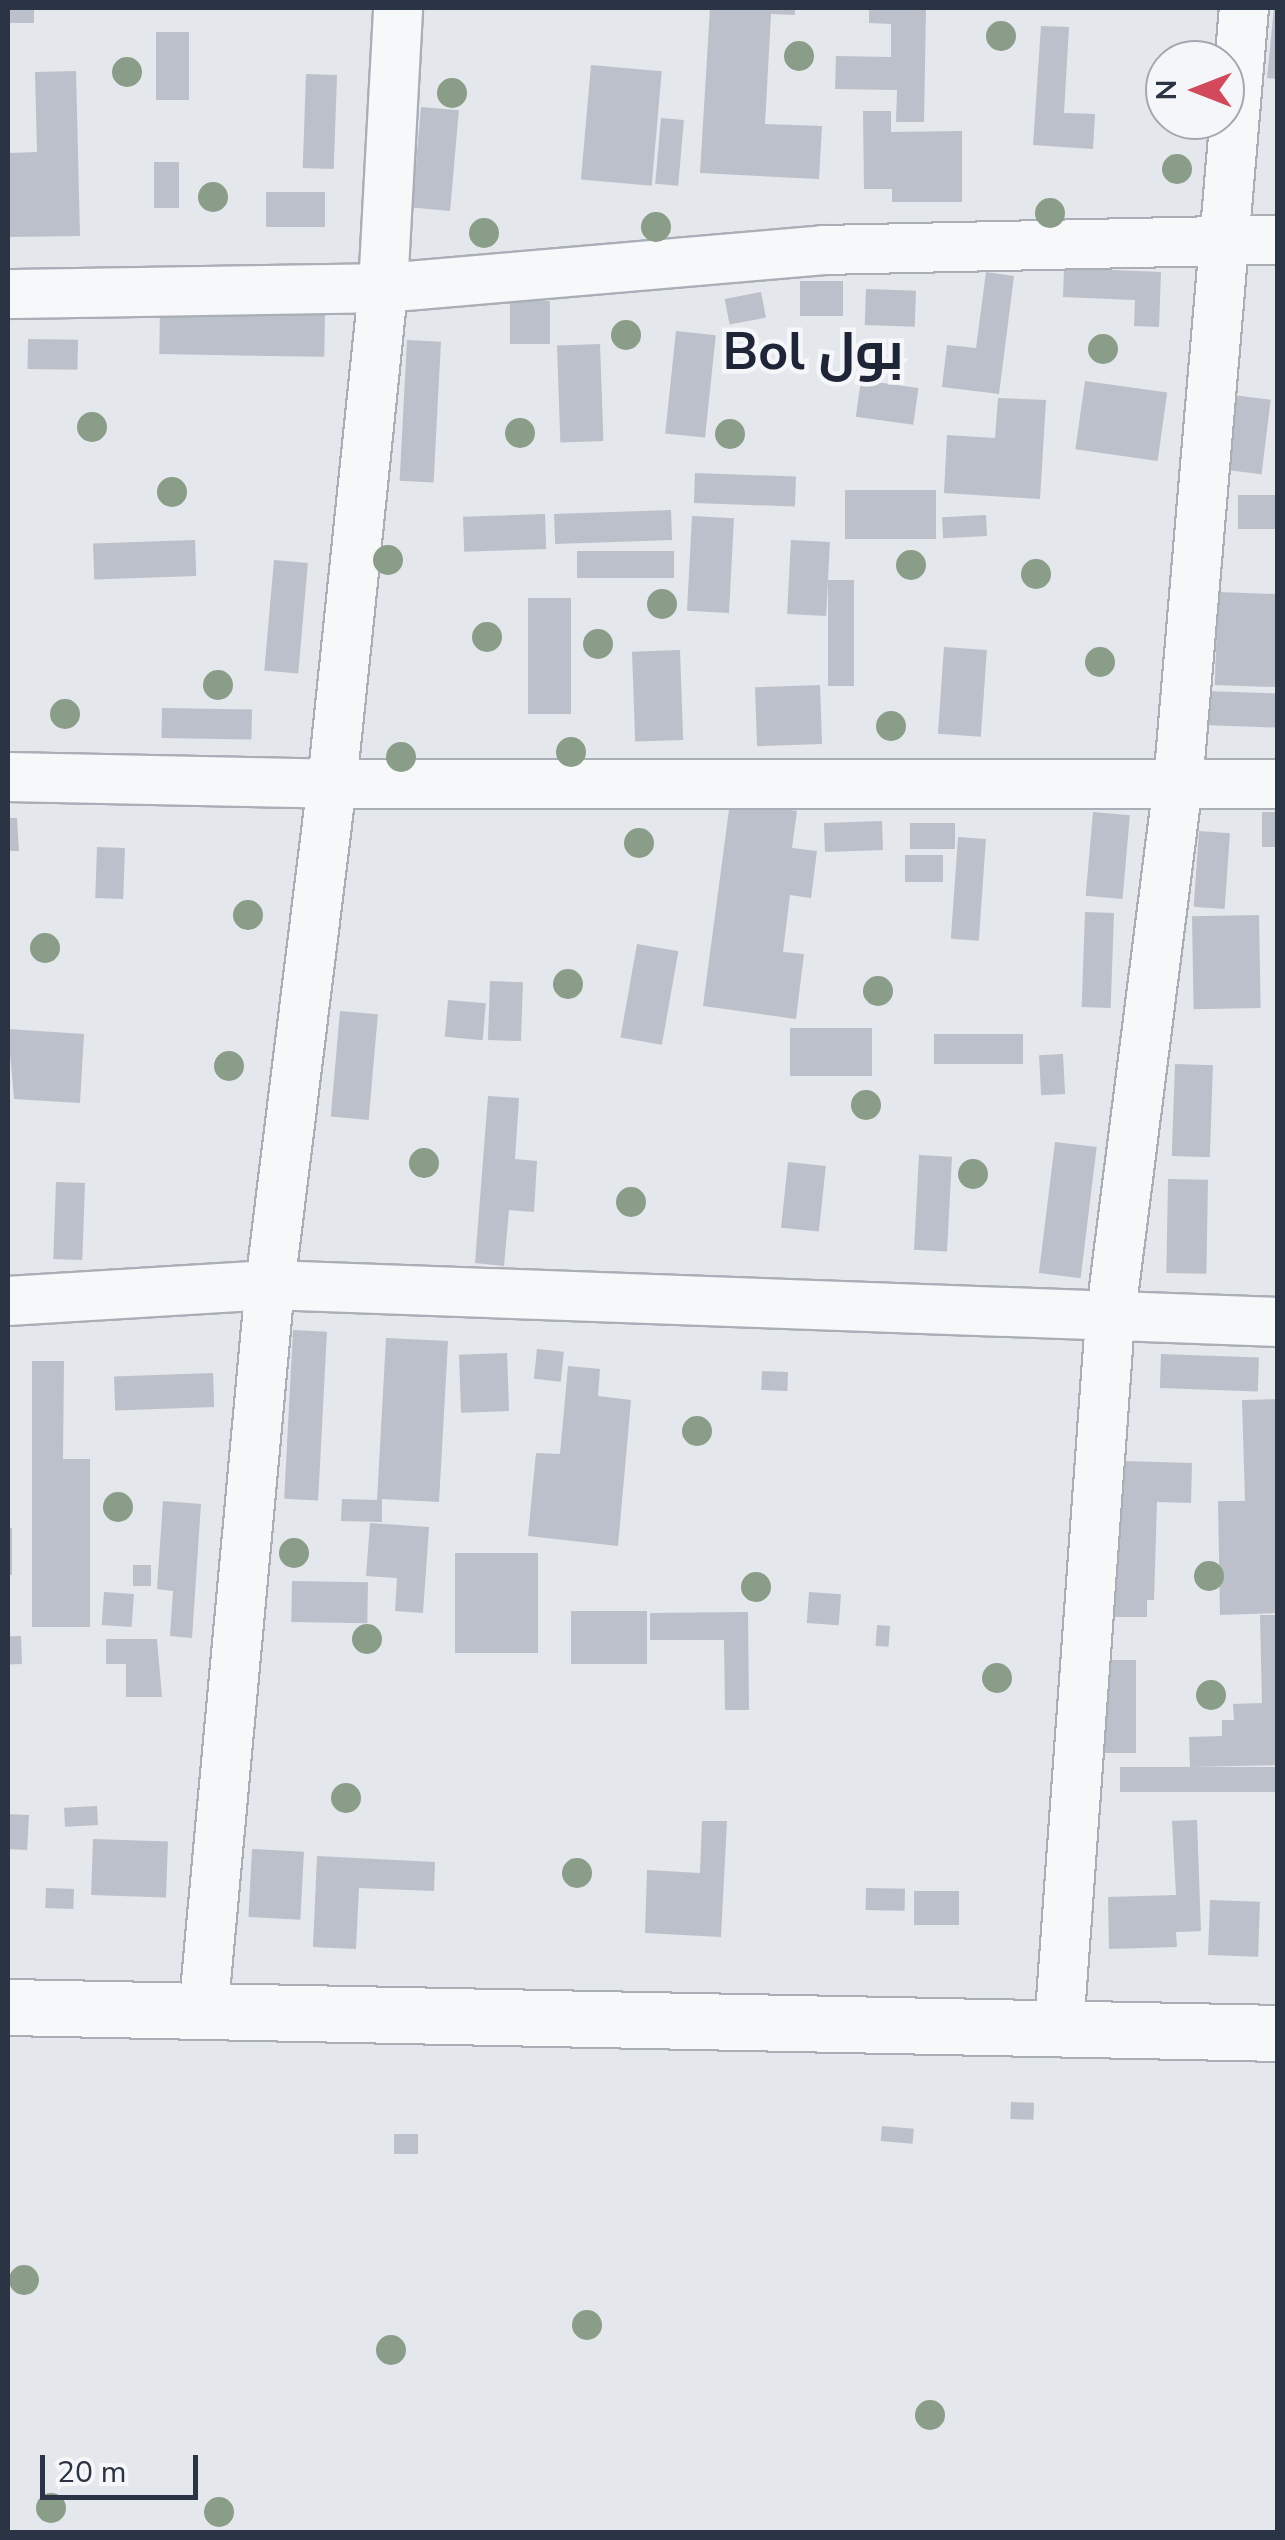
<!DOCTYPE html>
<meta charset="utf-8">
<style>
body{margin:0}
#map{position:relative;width:1285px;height:2540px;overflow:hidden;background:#e4e7ec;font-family:"Nunito Sans",Cairo,sans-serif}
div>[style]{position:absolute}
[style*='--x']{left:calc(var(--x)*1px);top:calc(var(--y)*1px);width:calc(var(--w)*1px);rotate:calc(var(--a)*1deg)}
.building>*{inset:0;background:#bbc0ca;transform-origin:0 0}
.roads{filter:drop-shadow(2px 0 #a9aeb7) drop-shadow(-2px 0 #a9aeb7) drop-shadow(0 2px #a9aeb7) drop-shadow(0 -2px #a9aeb7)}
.minor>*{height:48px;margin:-24px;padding:0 24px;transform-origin:24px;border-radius:24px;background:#f7f8fa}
.tertiary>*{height:55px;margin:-27.5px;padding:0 27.5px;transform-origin:27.5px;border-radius:27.5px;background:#f7f8fa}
.trees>*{width:30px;height:30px;margin:-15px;border-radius:50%;background:#899d89}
span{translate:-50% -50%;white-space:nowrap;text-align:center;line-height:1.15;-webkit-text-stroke:9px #f4f6f9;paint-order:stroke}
.town-label{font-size:52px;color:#1d2536;font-weight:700}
.frame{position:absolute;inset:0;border:10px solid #2b3445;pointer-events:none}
.north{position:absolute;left:1145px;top:40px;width:100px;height:100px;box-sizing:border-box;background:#f4f6f9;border:2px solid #a4a8b1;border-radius:50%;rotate:270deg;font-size:28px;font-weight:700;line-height:40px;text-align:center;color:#2b3445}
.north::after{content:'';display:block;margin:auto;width:35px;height:45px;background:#d1495b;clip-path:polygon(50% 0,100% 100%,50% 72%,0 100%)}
.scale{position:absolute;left:40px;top:2455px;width:158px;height:45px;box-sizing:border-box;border:5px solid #2b3445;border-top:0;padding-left:12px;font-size:30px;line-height:35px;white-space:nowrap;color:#2b3445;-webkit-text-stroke:8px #f4f6f9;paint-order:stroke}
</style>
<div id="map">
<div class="building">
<div style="left:8px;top:8px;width:26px;height:15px"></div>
<div style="clip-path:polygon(710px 8px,795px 8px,795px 15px,771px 14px,765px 124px,822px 126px,819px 179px,700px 173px)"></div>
<div style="clip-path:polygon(869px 8px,926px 8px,924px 122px,896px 122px,897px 90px,835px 89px,836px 56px,891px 57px,891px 24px,869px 23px)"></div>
<div style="clip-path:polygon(1274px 8px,1278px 8px,1278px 79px,1267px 78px)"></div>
<div style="clip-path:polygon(1041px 26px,1069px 27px,1064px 113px,1095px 114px,1093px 149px,1033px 145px)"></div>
<div style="left:156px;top:32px;width:33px;height:68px"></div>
<div style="left:591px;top:65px;width:71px;height:115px;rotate:5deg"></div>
<div style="clip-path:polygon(76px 71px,80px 236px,8px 237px,8px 153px,37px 152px,35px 72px)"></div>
<div style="left:306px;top:74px;width:31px;height:94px;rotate:2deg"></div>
<div style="left:421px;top:107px;width:38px;height:101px;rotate:5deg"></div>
<div style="clip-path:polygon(863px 111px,891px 111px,891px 132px,962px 131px,962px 202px,892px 202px,892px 189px,864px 189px)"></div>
<div style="left:661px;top:118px;width:23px;height:66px;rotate:5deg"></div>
<div style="left:154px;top:162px;width:25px;height:46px"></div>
<div style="left:266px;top:192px;width:59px;height:35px"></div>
<div style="clip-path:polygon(1064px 268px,1161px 272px,1159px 327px,1134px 326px,1135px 300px,1063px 297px)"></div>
<div style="clip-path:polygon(986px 272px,1014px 276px,999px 394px,942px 387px,947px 345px,976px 348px)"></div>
<div style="left:800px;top:281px;width:43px;height:35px"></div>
<div style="left:866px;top:289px;width:50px;height:36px;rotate:2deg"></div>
<div style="left:761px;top:292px;width:26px;height:37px;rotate:79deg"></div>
<div style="left:510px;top:301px;width:40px;height:43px"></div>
<div style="left:160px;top:312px;width:165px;height:42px;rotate:1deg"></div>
<div style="left:676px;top:331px;width:40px;height:103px;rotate:6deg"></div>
<div style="left:28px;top:339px;width:50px;height:30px;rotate:1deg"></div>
<div style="left:407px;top:340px;width:34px;height:141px;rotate:3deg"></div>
<div style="left:600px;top:344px;width:97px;height:43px;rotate:88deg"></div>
<div style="left:861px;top:380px;width:58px;height:37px;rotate:8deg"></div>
<div style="left:1085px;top:381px;width:83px;height:69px;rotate:8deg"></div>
<div style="left:1232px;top:395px;width:39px;height:75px;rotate:7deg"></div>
<div style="clip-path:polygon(998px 398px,1046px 400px,1040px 499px,944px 493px,947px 435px,995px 438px)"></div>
<div style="left:695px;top:473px;width:101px;height:30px;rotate:2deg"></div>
<div style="left:936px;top:490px;width:49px;height:91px;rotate:90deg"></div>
<div style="left:1278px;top:495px;width:34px;height:40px;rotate:90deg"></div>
<div style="left:671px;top:510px;width:30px;height:117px;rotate:88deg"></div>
<div style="left:545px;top:514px;width:35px;height:82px;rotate:88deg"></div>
<div style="left:986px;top:515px;width:21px;height:44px;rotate:87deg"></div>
<div style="left:692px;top:516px;width:42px;height:95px;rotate:3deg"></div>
<div style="left:195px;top:540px;width:36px;height:102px;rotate:88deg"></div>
<div style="left:791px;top:540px;width:39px;height:74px;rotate:3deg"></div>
<div style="left:577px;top:551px;width:97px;height:27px"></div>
<div style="left:274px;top:560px;width:34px;height:111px;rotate:5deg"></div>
<div style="left:828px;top:580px;width:26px;height:106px"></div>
<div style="left:1218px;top:592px;width:60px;height:93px;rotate:2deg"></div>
<div style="left:528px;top:598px;width:43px;height:116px"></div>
<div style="left:944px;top:647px;width:43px;height:87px;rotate:4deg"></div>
<div style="left:680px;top:650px;width:90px;height:48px;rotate:88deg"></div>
<div style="left:820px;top:685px;width:59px;height:65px;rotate:88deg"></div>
<div style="left:1204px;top:691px;width:74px;height:34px;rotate:2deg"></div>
<div style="left:162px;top:708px;width:90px;height:30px;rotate:1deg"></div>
<div style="clip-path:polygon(730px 802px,797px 811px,792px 848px,817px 851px,811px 898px,790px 895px,783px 952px,804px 954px,796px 1019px,703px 1006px)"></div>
<div style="left:1093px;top:812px;width:37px;height:84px;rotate:5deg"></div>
<div style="left:1262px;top:812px;width:16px;height:35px"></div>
<div style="clip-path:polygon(8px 818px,17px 818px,19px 851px,8px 851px)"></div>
<div style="left:882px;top:821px;width:29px;height:58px;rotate:88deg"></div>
<div style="left:910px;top:823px;width:45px;height:26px"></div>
<div style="left:1199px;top:831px;width:31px;height:76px;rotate:4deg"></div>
<div style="left:958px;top:837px;width:28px;height:102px;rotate:4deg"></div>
<div style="left:97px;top:847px;width:28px;height:51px;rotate:2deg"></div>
<div style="left:905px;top:855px;width:38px;height:27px"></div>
<div style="left:1085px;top:912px;width:29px;height:95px;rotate:2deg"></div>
<div style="left:1259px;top:915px;width:93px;height:67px;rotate:89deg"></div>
<div style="left:637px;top:944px;width:42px;height:95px;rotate:10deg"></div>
<div style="left:490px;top:981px;width:33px;height:59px;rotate:2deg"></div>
<div style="left:448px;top:1000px;width:38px;height:37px;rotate:5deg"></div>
<div style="left:340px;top:1011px;width:38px;height:106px;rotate:5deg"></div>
<div style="left:872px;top:1028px;width:48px;height:82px;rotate:90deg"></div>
<div style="clip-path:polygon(8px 1029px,84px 1034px,80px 1103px,14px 1099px)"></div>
<div style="left:934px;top:1034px;width:89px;height:30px"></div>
<div style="left:1063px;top:1054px;width:40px;height:24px;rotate:87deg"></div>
<div style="left:1175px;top:1064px;width:38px;height:92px;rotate:2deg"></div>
<div style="clip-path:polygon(488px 1096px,519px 1098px,515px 1159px,537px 1161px,534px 1212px,509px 1210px,504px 1266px,475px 1263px)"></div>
<div style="left:1055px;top:1142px;width:42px;height:132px;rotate:7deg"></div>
<div style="left:919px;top:1155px;width:33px;height:95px;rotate:3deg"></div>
<div style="left:788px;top:1162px;width:38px;height:66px;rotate:6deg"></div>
<div style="left:1168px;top:1179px;width:40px;height:94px;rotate:1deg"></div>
<div style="left:56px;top:1182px;width:29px;height:77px;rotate:2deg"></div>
<div style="left:293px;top:1330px;width:34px;height:169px;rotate:3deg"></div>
<div style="clip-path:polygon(386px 1338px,448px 1341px,439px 1502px,382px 1499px,382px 1522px,341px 1521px,342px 1499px,377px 1500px)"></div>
<div style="left:537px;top:1349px;width:27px;height:30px;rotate:6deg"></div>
<div style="left:507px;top:1353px;width:58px;height:48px;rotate:88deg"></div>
<div style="left:1161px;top:1354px;width:98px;height:34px;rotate:2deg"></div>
<div style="clip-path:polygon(32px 1361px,64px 1361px,63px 1459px,90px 1459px,90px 1627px,32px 1627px)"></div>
<div style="clip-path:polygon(568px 1366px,600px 1369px,598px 1396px,631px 1400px,618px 1546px,528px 1536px,536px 1453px,560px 1454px)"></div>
<div style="left:762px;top:1371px;width:26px;height:19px;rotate:2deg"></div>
<div style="left:213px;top:1373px;width:34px;height:99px;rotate:88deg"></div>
<div style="clip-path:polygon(1278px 1399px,1277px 1613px,1220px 1615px,1218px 1501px,1245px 1501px,1242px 1400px)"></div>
<div style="clip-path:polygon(1123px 1461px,1192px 1463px,1191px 1503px,1157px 1502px,1154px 1600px,1147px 1600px,1147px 1617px,1107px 1617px,1107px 1597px,1115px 1597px)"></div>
<div style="clip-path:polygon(163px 1501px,201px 1504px,192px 1638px,170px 1636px,173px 1591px,157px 1589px)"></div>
<div style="clip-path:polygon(370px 1523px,429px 1527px,423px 1613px,395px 1611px,397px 1578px,366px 1576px)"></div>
<div style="left:8px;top:1528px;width:4px;height:47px"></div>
<div style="left:455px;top:1553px;width:83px;height:100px"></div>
<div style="left:133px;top:1565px;width:18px;height:21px"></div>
<div style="left:292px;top:1581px;width:76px;height:41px;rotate:1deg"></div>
<div style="left:104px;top:1592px;width:30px;height:33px;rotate:4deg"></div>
<div style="left:809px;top:1592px;width:32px;height:31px;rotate:4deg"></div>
<div style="left:647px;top:1611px;width:53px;height:76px;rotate:90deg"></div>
<div style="clip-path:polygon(748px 1612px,749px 1710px,725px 1710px,724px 1640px,650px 1640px,650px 1613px)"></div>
<div style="clip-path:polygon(1260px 1615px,1278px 1615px,1278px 1765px,1190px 1767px,1189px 1737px,1222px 1736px,1222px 1720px,1234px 1720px,1233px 1704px,1262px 1703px)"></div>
<div style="left:877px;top:1625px;width:13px;height:21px;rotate:4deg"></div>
<div style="left:21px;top:1636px;width:28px;height:13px;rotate:88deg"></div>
<div style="clip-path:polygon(106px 1639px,157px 1639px,162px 1697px,126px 1697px,126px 1664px,106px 1664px)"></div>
<div style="left:1105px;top:1660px;width:31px;height:93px"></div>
<div style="left:1278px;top:1767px;width:25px;height:158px;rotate:90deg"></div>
<div style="left:97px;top:1806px;width:19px;height:33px;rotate:87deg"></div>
<div style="left:8px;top:1814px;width:21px;height:35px;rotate:3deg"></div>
<div style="clip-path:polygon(1197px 1820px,1201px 1931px,1176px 1932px,1177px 1947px,1109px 1949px,1108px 1897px,1176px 1895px,1172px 1821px)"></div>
<div style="clip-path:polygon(702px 1821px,727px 1821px,721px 1937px,645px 1933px,647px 1870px,700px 1873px)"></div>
<div style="left:93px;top:1839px;width:75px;height:56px;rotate:2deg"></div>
<div style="left:252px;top:1849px;width:52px;height:68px;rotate:3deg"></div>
<div style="clip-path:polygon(317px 1856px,435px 1862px,434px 1891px,359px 1888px,356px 1949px,313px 1947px)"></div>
<div style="left:46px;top:1888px;width:28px;height:20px;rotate:2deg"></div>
<div style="left:866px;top:1888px;width:39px;height:22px;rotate:1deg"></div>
<div style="left:914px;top:1891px;width:45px;height:34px"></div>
<div style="left:1210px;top:1900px;width:50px;height:55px;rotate:2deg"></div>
<div style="left:1011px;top:2102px;width:23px;height:17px;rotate:2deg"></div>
<div style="left:882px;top:2126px;width:32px;height:15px;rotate:5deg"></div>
<div style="left:394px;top:2134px;width:24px;height:20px"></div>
</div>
<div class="roads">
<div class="minor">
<div style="--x:8;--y:294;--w:375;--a:-0.9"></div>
<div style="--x:383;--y:288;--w:442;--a:-4.9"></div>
<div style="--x:823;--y:250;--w:455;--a:-1.3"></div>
<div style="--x:8;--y:777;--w:324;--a:1.2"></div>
<div style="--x:332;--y:784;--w:946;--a:0"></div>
<div style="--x:8;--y:1301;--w:262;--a:-3.5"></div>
<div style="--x:270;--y:1285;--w:1009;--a:2.1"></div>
<div style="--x:203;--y:2014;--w:732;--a:-84.75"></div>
<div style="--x:270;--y:1285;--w:505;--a:-82.95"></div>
<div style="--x:332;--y:784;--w:499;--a:-84.1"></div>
<div style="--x:383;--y:288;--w:280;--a:-86.9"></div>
<div style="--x:1059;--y:2028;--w:710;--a:-85.88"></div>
<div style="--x:1110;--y:1320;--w:540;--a:-82.77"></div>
<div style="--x:1178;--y:784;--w:779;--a:-85.14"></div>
</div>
<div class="tertiary">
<div style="--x:8;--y:2007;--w:1270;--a:1.17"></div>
</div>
</div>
<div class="trees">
<div style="left:1001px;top:36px"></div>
<div style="left:799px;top:56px"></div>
<div style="left:127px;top:72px"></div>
<div style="left:452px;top:93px"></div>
<div style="left:1177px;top:169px"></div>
<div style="left:213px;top:197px"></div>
<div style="left:1050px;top:213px"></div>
<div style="left:656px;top:227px"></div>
<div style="left:484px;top:233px"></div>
<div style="left:626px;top:335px"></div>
<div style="left:1103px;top:349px"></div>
<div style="left:92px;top:427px"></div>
<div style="left:520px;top:433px"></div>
<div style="left:730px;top:434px"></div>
<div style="left:172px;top:492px"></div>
<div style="left:388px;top:560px"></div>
<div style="left:911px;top:565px"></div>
<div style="left:1036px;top:574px"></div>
<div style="left:662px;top:604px"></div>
<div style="left:487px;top:637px"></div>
<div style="left:598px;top:644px"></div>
<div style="left:1100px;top:662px"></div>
<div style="left:218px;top:685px"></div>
<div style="left:65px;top:714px"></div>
<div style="left:891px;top:726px"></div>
<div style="left:571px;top:752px"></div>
<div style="left:401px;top:757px"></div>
<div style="left:639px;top:843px"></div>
<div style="left:248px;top:915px"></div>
<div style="left:45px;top:948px"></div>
<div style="left:568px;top:984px"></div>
<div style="left:878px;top:991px"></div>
<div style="left:229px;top:1066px"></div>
<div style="left:866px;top:1105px"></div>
<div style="left:424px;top:1163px"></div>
<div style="left:973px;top:1174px"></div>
<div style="left:631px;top:1202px"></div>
<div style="left:697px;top:1431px"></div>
<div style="left:118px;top:1507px"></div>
<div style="left:294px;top:1553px"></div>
<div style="left:1209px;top:1576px"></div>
<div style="left:756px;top:1587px"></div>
<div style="left:367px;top:1639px"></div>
<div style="left:997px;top:1678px"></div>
<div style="left:1211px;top:1695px"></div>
<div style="left:346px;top:1798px"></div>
<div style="left:577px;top:1873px"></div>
<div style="left:24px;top:2280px"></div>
<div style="left:587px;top:2325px"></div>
<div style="left:391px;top:2350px"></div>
<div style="left:930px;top:2415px"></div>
<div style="left:51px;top:2508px"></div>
<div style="left:219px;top:2512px"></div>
</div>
<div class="town-label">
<span style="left:813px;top:352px">Bol بول</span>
</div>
<div class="frame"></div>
<div class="north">N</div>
<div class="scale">20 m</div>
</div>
